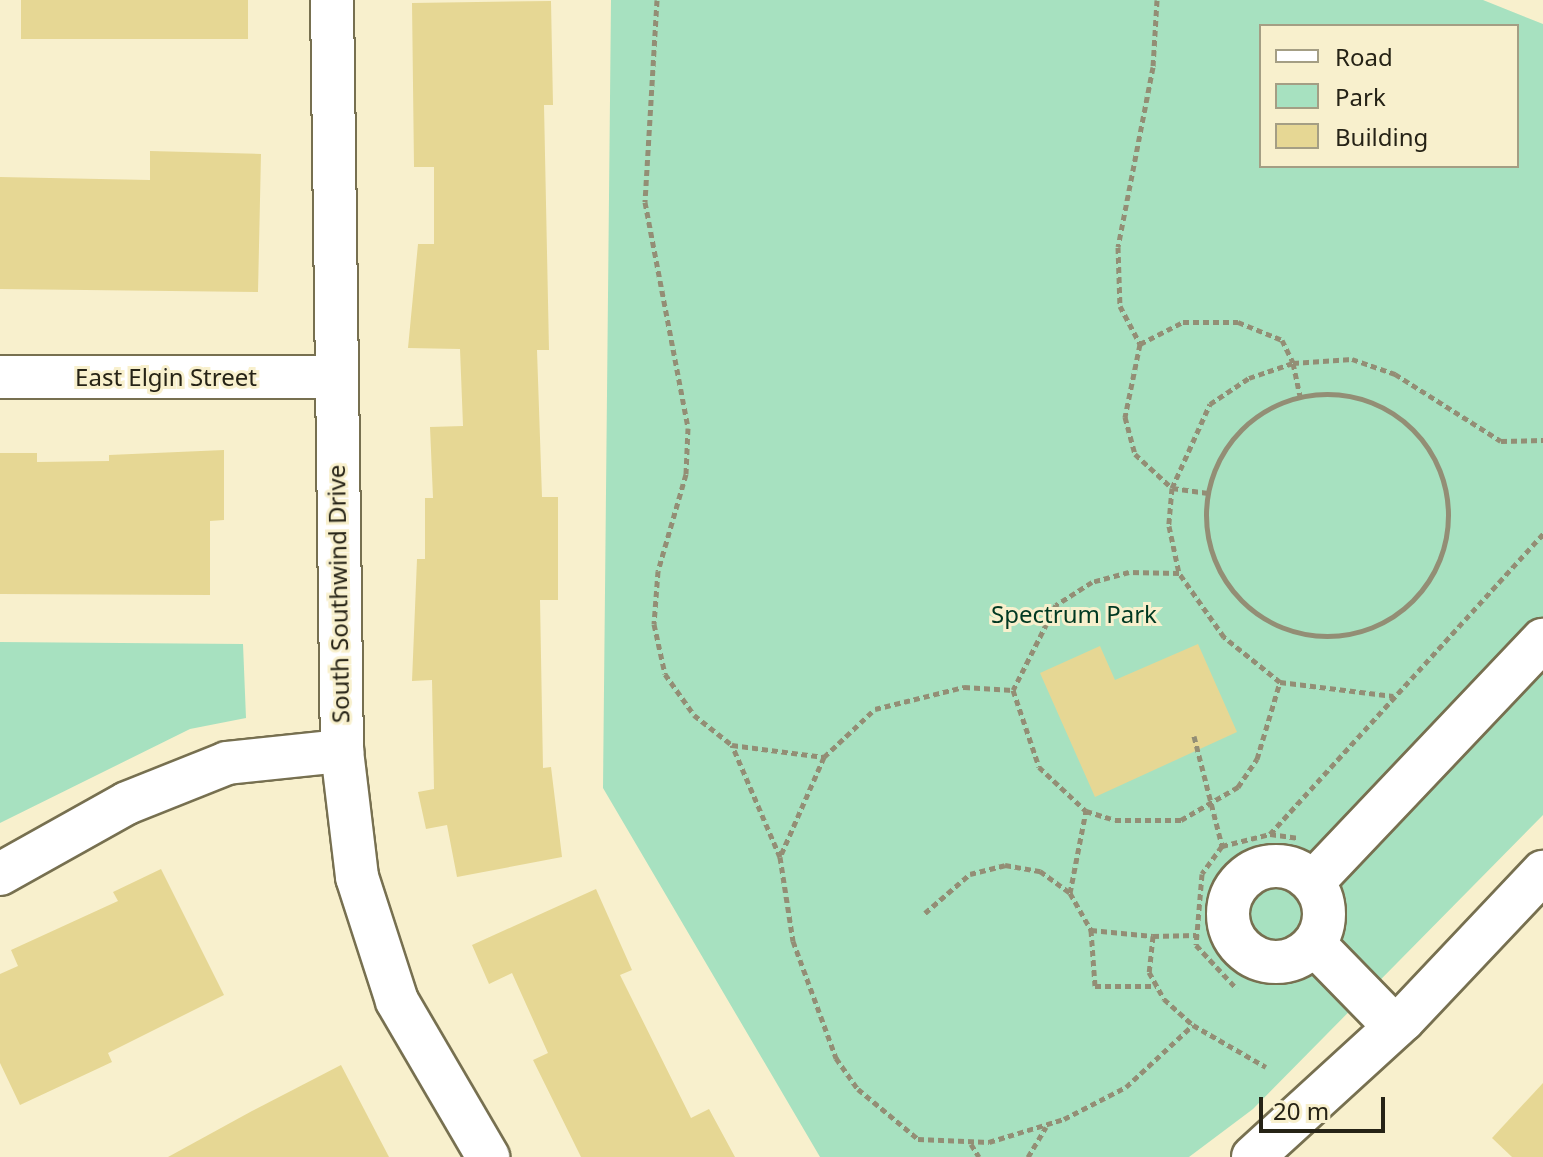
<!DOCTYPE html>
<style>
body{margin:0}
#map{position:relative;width:1543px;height:1157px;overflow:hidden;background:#f8f0cd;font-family:"Noto Sans",sans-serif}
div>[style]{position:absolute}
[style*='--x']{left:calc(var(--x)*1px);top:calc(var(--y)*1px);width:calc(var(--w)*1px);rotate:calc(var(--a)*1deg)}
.green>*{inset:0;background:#a7e1c0}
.building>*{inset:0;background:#e6d794;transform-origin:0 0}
.path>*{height:5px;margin-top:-2.5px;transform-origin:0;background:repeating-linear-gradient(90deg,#938e75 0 6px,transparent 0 10px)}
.path>.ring{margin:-2.5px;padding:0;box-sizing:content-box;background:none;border:5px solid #938e75;border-radius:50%}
.roads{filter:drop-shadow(2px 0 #777050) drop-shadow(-2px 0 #777050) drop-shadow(0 2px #777050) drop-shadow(0 -2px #777050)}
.minor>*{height:42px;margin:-21px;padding:0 21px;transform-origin:21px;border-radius:21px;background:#fff}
.minor>.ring{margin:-21px;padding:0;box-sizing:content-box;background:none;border:42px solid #fff;border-radius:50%}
span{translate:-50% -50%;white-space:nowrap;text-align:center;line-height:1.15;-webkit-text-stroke:6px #f8f0cd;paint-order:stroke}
.street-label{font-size:24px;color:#262316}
.park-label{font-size:24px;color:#003922}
.legend{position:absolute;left:1259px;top:24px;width:260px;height:144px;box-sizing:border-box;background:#f8f0cd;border:2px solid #a49e84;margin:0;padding:10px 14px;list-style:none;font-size:24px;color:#262316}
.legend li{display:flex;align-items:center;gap:16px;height:40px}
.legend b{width:40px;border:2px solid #a49e84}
.scale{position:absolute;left:1259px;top:1097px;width:126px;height:36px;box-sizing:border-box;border:4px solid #262316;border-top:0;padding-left:10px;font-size:24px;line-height:28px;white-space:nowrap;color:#262316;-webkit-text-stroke:6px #f8f0cd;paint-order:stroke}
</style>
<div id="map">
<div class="green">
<div style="clip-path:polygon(evenodd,611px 0,1483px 0,1543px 24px,1543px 815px,1253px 1109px,1189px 1157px,820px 1157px,603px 788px,611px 0,1261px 26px,1517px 26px,1517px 166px,1261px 166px,1261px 26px)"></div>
<div style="clip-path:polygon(0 642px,243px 644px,246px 718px,190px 729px,0 823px)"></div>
</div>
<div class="building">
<div style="left:21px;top:0;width:227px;height:39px"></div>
<div style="clip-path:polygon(551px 1px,553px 105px,544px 105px,549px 350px,537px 350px,542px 497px,558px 497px,558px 600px,540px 600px,543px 768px,551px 767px,562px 857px,457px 877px,447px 825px,426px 829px,418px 792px,434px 789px,432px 680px,412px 681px,417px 559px,425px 559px,425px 498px,433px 498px,430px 427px,463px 426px,460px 349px,408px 348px,418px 244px,434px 244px,434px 167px,414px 167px,412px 3px)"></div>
<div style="clip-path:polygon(150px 151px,261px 154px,258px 292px,0 289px,0 177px,150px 180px)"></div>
<div style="clip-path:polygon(224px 450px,224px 520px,210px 521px,210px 595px,0 594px,0 453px,37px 453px,37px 462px,109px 461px,109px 455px)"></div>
<div style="clip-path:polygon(1198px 644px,1237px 732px,1095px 797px,1040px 673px,1100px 646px,1115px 680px)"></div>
<div style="clip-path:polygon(161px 869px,224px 995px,108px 1053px,112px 1062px,20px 1105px,0 1063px,0 974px,18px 966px,11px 950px,118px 901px,113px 892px)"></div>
<div style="clip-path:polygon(596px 889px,632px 970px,620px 975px,691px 1118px,709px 1109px,735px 1157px,581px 1157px,533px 1060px,548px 1053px,512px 973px,489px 984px,472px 945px)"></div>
<div style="clip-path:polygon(341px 1065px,389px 1157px,168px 1157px,252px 1111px)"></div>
<div style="clip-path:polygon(1543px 1083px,1543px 1157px,1512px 1157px,1492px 1138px)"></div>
</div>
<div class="path">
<div style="--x:657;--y:0;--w:202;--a:93.4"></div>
<div style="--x:645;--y:202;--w:230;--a:79.2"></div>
<div style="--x:688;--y:428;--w:46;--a:92.5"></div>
<div style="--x:686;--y:474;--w:101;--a:106.1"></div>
<div style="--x:658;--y:571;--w:53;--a:94.3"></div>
<div style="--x:654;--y:624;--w:51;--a:77.6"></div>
<div style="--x:665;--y:674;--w:50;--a:54.7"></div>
<div style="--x:694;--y:715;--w:48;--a:38.3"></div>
<div style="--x:1157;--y:0;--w:67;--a:93.4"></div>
<div style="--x:1153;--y:67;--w:183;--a:101"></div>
<div style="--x:1118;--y:247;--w:59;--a:88.1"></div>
<div style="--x:1120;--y:306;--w:43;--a:62.2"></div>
<div style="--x:1140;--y:344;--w:48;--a:-27.1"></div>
<div style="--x:1183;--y:322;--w:55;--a:0"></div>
<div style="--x:1238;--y:322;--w:48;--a:22.2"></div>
<div style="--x:1282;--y:340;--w:25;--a:64"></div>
<div style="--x:1293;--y:363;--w:59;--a:-3.9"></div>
<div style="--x:1352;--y:359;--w:46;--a:19.2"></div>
<div style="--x:1395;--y:374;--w:125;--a:32.3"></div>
<div style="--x:1501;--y:441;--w:42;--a:-1.4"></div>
<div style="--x:1140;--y:344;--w:75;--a:101.6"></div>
<div style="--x:1125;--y:417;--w:38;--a:75"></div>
<div style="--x:1135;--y:454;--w:50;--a:42.6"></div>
<div style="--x:1172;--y:488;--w:38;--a:95"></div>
<div style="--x:1169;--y:526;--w:48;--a:78"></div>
<div class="ring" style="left:1206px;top:394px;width:237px;height:237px"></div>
<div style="--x:1208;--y:493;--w:36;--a:-172"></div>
<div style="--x:1172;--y:488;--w:92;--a:-65.7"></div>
<div style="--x:1210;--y:404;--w:47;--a:-33.7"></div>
<div style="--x:1249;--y:378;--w:46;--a:-18.8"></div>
<div style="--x:1293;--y:363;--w:33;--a:78"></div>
<div style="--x:1280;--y:682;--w:114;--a:7.1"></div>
<div style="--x:1194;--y:736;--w:114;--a:75.7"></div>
<div style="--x:1222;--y:846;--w:34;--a:126"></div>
<div style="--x:1202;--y:874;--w:71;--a:94.8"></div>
<div style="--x:1196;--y:945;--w:60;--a:47"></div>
<div style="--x:824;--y:757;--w:70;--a:-43.3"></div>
<div style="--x:875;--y:709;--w:92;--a:-13.9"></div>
<div style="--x:964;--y:687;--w:49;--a:3.5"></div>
<div style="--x:1013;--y:690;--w:81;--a:71.3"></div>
<div style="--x:1039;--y:767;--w:64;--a:43.1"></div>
<div style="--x:1086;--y:811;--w:30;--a:17"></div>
<div style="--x:1115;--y:820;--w:66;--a:0"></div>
<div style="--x:1181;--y:820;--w:66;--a:-30.1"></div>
<div style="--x:1238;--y:787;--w:34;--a:-56"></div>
<div style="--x:1257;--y:759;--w:80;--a:-73.4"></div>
<div style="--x:1280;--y:682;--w:72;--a:-141.2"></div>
<div style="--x:1224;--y:637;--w:78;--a:-125.1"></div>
<div style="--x:1179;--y:573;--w:50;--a:-178.9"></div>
<div style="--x:1129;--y:572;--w:38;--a:165"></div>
<div style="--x:1092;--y:582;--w:43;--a:147.4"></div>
<div style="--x:1056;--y:605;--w:95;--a:116.8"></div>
<div style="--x:1270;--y:834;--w:406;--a:-47.7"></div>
<div style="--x:1222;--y:846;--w:49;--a:-14"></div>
<div style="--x:1270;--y:834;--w:29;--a:8"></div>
<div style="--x:780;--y:857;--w:122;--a:-113.2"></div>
<div style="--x:732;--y:745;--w:93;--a:7.4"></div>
<div style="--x:824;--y:757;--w:109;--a:113.7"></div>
<div style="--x:780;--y:857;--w:85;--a:81.2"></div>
<div style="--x:793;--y:941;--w:125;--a:69.8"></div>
<div style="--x:836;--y:1058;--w:38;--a:55"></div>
<div style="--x:858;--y:1089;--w:78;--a:39.8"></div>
<div style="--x:918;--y:1139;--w:71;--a:2.4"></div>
<div style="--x:989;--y:1142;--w:78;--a:-17"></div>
<div style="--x:1064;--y:1119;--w:70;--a:-27.3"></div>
<div style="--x:1126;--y:1087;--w:91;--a:-42.8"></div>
<div style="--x:1193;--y:1025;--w:84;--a:29.9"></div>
<div style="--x:1070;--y:893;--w:43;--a:60.4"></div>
<div style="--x:1091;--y:930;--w:62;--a:5.5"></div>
<div style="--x:1153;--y:936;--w:36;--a:96"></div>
<div style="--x:1149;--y:972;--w:31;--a:61"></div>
<div style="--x:1164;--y:999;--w:39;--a:42"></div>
<div style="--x:925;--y:913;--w:60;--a:-40.9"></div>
<div style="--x:970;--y:874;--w:36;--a:-14"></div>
<div style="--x:1005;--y:865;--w:36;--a:10"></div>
<div style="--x:1040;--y:871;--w:37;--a:36"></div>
<div style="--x:1070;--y:893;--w:84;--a:-79"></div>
<div style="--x:1091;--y:930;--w:56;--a:85.9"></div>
<div style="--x:1095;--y:986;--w:61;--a:0"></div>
<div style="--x:1153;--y:936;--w:43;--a:-1.3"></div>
<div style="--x:971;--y:1144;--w:15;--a:58"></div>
<div style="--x:1028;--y:1157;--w:35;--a:-59"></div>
</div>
<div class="roads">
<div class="minor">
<div style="--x:332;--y:0;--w:751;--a:89.24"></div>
<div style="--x:342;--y:751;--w:127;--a:83.2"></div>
<div style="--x:357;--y:877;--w:130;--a:72.1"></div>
<div style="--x:397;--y:1001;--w:181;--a:59.7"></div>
<div style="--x:0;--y:377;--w:333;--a:0"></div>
<div class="ring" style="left:1228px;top:866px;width:54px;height:54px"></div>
<div style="--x:0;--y:874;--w:145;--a:-29.2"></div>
<div style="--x:127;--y:803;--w:108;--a:-21.8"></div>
<div style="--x:227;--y:763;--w:116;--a:-6"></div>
<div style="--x:1313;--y:882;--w:334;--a:-46.5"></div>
<div style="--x:1314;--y:944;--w:116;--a:45.7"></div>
<div style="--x:1253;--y:1157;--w:203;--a:-42.4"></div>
<div style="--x:1403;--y:1020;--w:204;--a:-46.6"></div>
</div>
</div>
<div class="street-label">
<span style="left:166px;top:377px">East Elgin Street</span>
<span style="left:338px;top:594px;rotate:-91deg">South Southwind Drive</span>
</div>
<div class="park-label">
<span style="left:1074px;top:614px">Spectrum Park</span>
</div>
<ul class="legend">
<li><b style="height:10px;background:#fff"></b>Road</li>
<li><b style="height:22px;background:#a7e1c0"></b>Park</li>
<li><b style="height:22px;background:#e6d794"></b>Building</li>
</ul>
<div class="scale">20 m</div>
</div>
